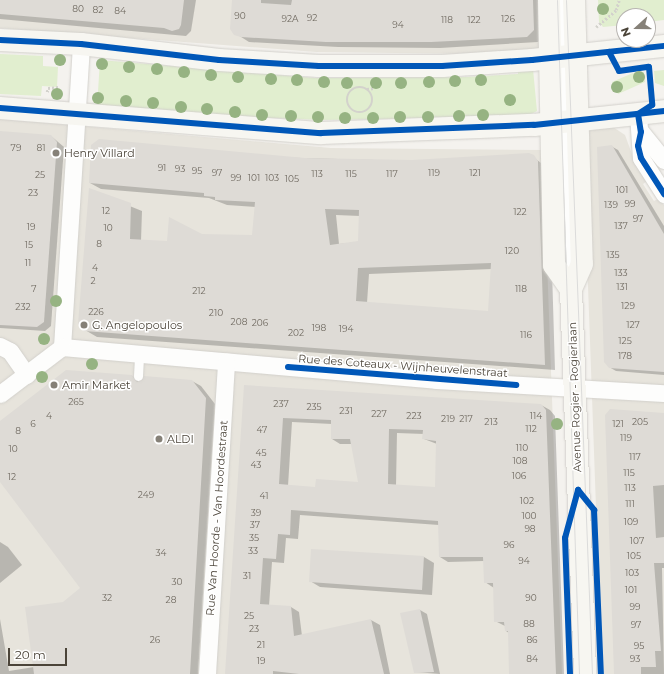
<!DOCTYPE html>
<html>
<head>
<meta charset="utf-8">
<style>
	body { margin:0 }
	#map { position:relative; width:664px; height:674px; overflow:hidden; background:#f4f2ee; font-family:Montserrat,sans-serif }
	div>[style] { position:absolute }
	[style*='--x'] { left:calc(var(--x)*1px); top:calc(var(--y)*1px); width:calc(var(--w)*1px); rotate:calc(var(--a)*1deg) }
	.residential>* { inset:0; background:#e7e4dc }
	.green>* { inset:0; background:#e1eecf }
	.shadow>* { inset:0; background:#0003 }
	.building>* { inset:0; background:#dedbd6 }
	.path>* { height:2.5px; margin-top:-1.25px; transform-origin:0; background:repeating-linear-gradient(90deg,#d3d2cc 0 2px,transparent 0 4px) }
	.path>.ring { margin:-1.25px; padding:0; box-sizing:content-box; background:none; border:2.5px solid #d3d2cc; border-radius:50% }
	.roads { filter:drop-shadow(0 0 1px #d2d0cb) drop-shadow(0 0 1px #d2d0cb) }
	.lane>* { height:9px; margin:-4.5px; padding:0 4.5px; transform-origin:4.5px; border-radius:4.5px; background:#fdfdfc }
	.street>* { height:17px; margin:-8.5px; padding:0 8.5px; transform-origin:8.5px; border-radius:8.5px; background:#fdfdfc }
	.secondary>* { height:22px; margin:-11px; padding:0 11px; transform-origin:11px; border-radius:11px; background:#f7f6f1 }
	.tram>* { height:1px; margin:-0.5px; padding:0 0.5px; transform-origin:0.5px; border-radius:0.5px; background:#dbdbda }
	.cycleway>* { height:6px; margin:-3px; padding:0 3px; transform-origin:3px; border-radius:3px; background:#0057b8 }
	.trees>* { width:12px; height:12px; margin:-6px; border-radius:50%; background:#96b382 }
	.dots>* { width:11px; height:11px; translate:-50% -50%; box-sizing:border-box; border:2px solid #fff; border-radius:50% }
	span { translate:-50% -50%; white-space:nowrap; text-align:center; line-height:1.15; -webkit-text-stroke:3px #fff; paint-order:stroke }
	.number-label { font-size:9px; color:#706a61 }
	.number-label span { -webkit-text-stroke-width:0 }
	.poi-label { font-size:11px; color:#4b4439 }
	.left { translate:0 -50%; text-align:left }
	.street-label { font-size:11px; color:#4b4439 }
	.north { position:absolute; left:616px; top:8px; width:40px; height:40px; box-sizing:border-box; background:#fff; border:1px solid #b7b4b0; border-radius:50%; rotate:249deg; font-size:11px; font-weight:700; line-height:16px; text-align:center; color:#4b4439 }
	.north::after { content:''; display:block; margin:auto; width:14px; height:18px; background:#868178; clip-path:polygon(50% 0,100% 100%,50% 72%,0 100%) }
	.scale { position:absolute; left:8px; top:648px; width:59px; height:18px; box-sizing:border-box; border:2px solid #4b4439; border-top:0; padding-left:5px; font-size:12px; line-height:14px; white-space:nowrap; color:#4b4439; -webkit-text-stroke:3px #fff; paint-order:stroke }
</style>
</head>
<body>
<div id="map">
	<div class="residential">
		<div style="clip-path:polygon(0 0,539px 0,539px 48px,534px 51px,475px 54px,317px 52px,0 28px)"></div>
		<div style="clip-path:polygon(0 119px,331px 148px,543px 150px,562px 674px,0 674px)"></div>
		<div style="clip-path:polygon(613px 127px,625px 135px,636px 165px,647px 181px,643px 184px,654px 201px,658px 199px,664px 205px,664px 674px,602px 674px,583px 147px,588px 131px)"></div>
	</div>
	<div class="green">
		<div style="clip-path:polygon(598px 0,664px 0,664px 20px,648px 22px,648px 16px,624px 16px,624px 25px,603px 27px,599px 22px)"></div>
		<div style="clip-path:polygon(0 54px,43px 56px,43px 66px,58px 67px,57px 87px,42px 86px,41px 96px,0 94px)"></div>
		<div style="clip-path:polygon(100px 60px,315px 78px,465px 77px,518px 74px,518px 69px,533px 69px,537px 111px,531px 114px,500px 117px,322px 120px,195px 115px,97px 107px)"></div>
		<div style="clip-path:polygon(664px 70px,664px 86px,655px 83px,654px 71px)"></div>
		<div style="clip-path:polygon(644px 72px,645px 82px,618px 94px,612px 82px,633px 73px)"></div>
	</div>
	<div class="shadow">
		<div style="clip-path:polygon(0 0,196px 0,191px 31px,186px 36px,0 19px)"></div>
		<div style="clip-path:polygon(234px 0,543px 0,545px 36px,538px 42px,440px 48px,338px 47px,249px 42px,238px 35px)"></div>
		<div style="clip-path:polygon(0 133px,51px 136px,64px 147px,51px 326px,45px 331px,0 328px)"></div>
		<div style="clip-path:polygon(611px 146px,618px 150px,664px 226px,664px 375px,616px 371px,609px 367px)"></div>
		<div style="clip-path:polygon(evenodd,529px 154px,549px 169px,555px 370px,97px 337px,85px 330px,90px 190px,142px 211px,141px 241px,168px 243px,253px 236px,256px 207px,227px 205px,209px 198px,101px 189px,90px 183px,265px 157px,412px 161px,529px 154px,336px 215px,360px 216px,359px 242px,339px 244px,336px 215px,529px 154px,492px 269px,489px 312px,367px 303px,369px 274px,492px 269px)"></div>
		<div style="clip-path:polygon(132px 376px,140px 381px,192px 381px,201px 386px,215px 404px,198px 674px,0 674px,0 619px,9px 671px,34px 667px,63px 603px,82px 588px,0 480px,0 422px)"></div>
		<div style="clip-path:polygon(evenodd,245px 386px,541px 405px,550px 410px,555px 416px,564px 674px,510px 674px,509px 633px,506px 631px,505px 626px,495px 621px,494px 588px,485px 582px,484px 561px,448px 562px,440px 557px,439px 525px,300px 515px,298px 539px,286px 538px,284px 563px,272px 562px,269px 606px,291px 607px,299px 612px,302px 636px,371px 620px,380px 625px,390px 674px,226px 674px,245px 386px,292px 422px,332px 424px,332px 439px,340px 444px,352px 444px,360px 483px,316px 488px,288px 486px,292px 422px,245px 386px,397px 433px,424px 434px,424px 439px,437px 444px,436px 488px,396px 486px,397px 433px)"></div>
		<div style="clip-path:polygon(664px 414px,664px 568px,662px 568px,664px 674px,615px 674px)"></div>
		<div style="clip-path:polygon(0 542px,8px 547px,22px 565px,0 583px)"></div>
		<div style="clip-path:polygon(312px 550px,424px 557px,434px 563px,432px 595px,320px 587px,310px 581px)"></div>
		<div style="clip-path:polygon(420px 610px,427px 614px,440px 674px,415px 672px)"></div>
	</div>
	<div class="building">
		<div style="clip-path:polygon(0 0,184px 0,181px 25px,179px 29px,172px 31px,164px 28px,0 14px)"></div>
		<div style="clip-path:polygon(232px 0,261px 0,261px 3px,291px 5px,292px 0,533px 0,534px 30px,527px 37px,431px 42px,326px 42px,241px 37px,234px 35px,230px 29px)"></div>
		<div style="clip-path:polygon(0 131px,51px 135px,57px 142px,44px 322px,37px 327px,0 325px)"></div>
		<div style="clip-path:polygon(evenodd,99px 139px,305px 158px,412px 160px,529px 153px,534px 155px,538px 161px,545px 365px,84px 331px,78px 324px,89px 188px,131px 203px,130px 239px,167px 241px,169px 217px,202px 234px,252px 235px,255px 202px,215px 200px,215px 197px,204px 196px,204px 193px,89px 183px,91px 145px,99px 139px,325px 209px,359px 210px,358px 241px,330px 245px,325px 209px,99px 139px,491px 263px,488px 311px,356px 301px,358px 268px,491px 263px)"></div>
		<div style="clip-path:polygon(612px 145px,664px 234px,664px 372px,609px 368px,604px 362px,597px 147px)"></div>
		<div style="clip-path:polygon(66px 370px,132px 375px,137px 382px,144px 376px,192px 380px,206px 398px,190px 674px,34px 674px,25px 607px,63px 602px,80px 588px,0 482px,0 421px)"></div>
		<div style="clip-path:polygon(evenodd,244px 385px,541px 404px,546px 410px,556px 674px,509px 674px,508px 631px,505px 631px,504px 622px,494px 622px,493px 583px,484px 583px,483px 557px,439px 557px,438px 521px,291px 510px,290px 535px,278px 534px,276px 559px,263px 558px,260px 604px,291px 606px,294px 636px,371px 619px,384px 674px,299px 674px,273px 671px,273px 674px,225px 674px,244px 385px,283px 418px,331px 420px,331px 439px,350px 439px,358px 482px,316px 479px,315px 487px,279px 484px,283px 418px,244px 385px,389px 429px,423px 430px,422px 439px,436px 441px,435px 487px,388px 484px,389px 429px)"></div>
		<div style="clip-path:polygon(610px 409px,664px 413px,664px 485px,653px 486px,656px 538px,664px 537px,664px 563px,654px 563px,661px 651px,655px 651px,656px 667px,641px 667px,641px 674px,614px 674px,605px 415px)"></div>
		<div style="clip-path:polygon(311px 549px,424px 556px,422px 590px,309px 582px)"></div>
		<div style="clip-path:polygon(420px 609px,434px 672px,414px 673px,400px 613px)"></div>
	</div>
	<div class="path">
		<div style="--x:596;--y:27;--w:26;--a:-40"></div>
		<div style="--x:616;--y:10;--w:10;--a:-73"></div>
		<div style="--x:649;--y:68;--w:23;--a:85"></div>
		<div class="ring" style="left:347px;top:87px;width:23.5px;height:23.5px"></div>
		<div style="--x:367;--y:89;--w:7;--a:-8"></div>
		<div style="--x:47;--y:92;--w:4;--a:-76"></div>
		<div style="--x:48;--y:88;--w:11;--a:-5"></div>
	</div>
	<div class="roads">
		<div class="lane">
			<div style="--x:561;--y:0;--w:274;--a:87.9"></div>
			<div style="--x:138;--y:376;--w:22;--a:-87"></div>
		</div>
		<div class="street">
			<div style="--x:638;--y:114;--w:44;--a:86.1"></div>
			<div style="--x:641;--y:158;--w:43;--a:57.4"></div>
			<div style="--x:641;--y:132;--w:36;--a:51"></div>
			<div style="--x:0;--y:346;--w:11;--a:27"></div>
			<div style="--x:10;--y:351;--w:29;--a:55"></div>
			<div style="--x:62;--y:347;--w:375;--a:5"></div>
			<div style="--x:436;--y:380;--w:228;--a:3.3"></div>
			<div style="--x:62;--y:347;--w:304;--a:-86.4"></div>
			<div style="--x:0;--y:394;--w:78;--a:-37.2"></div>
			<div style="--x:207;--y:674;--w:313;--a:-86.5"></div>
		</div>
		<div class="secondary">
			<div style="--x:549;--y:0;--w:265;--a:88.9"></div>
			<div style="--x:554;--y:265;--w:29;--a:55"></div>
			<div style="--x:574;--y:0;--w:264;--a:88.3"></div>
			<div style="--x:582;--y:264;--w:27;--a:114"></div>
			<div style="--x:571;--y:289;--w:385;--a:87.9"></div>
			<div style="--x:0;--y:40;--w:81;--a:2.8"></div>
			<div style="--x:81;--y:44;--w:139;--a:6.6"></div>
			<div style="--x:219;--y:60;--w:100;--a:3.4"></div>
			<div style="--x:319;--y:66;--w:123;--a:0"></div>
			<div style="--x:442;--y:66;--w:90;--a:-3.8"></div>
			<div style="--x:532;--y:60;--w:133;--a:-6.1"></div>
			<div style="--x:0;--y:108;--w:322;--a:4.5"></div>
			<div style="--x:321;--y:133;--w:213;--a:-2.2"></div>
			<div style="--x:534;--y:125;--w:131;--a:-6.1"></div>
		</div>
	</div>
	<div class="tram">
		<div style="--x:557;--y:0;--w:674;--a:88.13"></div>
		<div style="--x:566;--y:0;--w:675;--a:87.79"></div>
	</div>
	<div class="cycleway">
		<div style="--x:0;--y:40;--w:81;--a:2.8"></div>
		<div style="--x:81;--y:44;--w:139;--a:6.6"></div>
		<div style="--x:219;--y:60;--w:100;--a:3.4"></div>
		<div style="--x:319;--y:66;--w:123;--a:0"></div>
		<div style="--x:442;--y:66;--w:90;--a:-3.8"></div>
		<div style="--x:532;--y:60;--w:133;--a:-6.1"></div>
		<div style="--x:609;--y:52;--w:21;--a:62"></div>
		<div style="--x:619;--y:71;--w:30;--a:-8"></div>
		<div style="--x:649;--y:67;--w:38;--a:85"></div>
		<div style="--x:652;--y:105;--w:17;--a:147"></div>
		<div style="--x:638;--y:114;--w:18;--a:81"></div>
		<div style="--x:641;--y:132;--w:14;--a:102"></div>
		<div style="--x:638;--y:146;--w:12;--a:76"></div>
		<div style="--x:641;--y:158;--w:43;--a:57.4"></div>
		<div style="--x:0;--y:108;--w:322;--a:4.5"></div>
		<div style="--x:321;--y:133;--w:213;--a:-2.2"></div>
		<div style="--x:534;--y:125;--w:131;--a:-6.1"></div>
		<div style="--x:288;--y:367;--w:229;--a:4.5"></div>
		<div style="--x:578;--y:490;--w:26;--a:51"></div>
		<div style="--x:594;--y:510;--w:164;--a:87.6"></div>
		<div style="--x:570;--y:674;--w:136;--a:-92.1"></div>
		<div style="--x:565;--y:538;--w:50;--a:-74.8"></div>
	</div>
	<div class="trees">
		<div style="left:603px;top:9px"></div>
		<div style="left:60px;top:60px"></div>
		<div style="left:102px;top:64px"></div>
		<div style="left:129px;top:67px"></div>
		<div style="left:157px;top:69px"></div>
		<div style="left:184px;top:72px"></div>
		<div style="left:211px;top:75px"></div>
		<div style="left:238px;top:77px"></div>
		<div style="left:639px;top:77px"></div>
		<div style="left:271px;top:79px"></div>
		<div style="left:297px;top:80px"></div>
		<div style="left:481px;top:80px"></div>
		<div style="left:455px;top:81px"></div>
		<div style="left:324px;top:82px"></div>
		<div style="left:429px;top:82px"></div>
		<div style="left:347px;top:83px"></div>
		<div style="left:376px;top:83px"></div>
		<div style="left:401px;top:83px"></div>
		<div style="left:617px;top:87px"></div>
		<div style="left:57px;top:94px"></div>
		<div style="left:98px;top:98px"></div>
		<div style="left:510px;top:100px"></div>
		<div style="left:126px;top:101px"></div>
		<div style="left:153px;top:103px"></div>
		<div style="left:181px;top:107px"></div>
		<div style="left:207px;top:109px"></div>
		<div style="left:235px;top:112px"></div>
		<div style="left:262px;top:115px"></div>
		<div style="left:483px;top:115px"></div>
		<div style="left:291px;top:116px"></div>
		<div style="left:459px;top:116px"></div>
		<div style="left:318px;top:117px"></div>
		<div style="left:400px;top:117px"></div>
		<div style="left:428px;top:117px"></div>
		<div style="left:345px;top:118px"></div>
		<div style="left:373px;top:118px"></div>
		<div style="left:56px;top:301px"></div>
		<div style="left:44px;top:339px"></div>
		<div style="left:92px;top:364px"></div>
		<div style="left:42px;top:377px"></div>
		<div style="left:557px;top:424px"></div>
	</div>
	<div class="dots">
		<div style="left:56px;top:153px;background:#868178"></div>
		<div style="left:84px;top:325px;background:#868178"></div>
		<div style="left:54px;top:385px;background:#868178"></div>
		<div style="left:159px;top:439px;background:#868178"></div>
	</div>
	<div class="number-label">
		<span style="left:78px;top:9px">80</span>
		<span style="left:98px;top:10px">82</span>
		<span style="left:120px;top:11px">84</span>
		<span style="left:240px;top:16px">90</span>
		<span style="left:312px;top:18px">92</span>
		<span style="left:290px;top:19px">92A</span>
		<span style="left:508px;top:19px">126</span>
		<span style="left:447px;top:20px">118</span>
		<span style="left:474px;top:20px">122</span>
		<span style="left:398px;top:25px">94</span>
		<span style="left:16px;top:148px">79</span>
		<span style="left:41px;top:148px">81</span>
		<span style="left:162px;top:168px">91</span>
		<span style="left:180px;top:169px">93</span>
		<span style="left:197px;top:171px">95</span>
		<span style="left:217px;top:173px">97</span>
		<span style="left:434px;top:173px">119</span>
		<span style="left:475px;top:173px">121</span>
		<span style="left:317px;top:174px">113</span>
		<span style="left:351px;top:174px">115</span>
		<span style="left:392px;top:174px">117</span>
		<span style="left:40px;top:175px">25</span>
		<span style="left:236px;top:178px">99</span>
		<span style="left:254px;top:178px">101</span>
		<span style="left:272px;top:178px">103</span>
		<span style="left:292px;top:179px">105</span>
		<span style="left:622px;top:190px">101</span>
		<span style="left:33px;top:193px">23</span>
		<span style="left:630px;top:204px">99</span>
		<span style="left:611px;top:205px">139</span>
		<span style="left:106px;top:211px">12</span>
		<span style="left:520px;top:212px">122</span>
		<span style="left:638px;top:219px">97</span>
		<span style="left:621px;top:226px">137</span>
		<span style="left:31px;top:227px">19</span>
		<span style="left:108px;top:228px">10</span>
		<span style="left:99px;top:244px">8</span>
		<span style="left:29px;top:245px">15</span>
		<span style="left:512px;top:251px">120</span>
		<span style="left:613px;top:255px">135</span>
		<span style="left:28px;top:263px">11</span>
		<span style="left:95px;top:268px">4</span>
		<span style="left:621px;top:273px">133</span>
		<span style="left:93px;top:281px">2</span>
		<span style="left:622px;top:287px">131</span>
		<span style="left:34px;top:289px">7</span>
		<span style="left:521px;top:289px">118</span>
		<span style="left:199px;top:291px">212</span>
		<span style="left:628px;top:306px">129</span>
		<span style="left:23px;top:307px">232</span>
		<span style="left:96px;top:312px">226</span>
		<span style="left:216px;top:313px">210</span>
		<span style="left:239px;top:322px">208</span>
		<span style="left:260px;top:323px">206</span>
		<span style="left:633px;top:325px">127</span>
		<span style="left:319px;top:328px">198</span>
		<span style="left:346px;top:329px">194</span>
		<span style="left:296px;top:333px">202</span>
		<span style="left:526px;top:335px">116</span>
		<span style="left:625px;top:341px">125</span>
		<span style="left:625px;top:356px">178</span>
		<span style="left:76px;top:402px">265</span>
		<span style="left:281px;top:404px">237</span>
		<span style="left:314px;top:407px">235</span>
		<span style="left:346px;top:411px">231</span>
		<span style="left:379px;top:414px">227</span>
		<span style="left:49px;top:416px">4</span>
		<span style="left:414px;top:416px">223</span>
		<span style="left:536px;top:416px">114</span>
		<span style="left:448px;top:419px">219</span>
		<span style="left:466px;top:419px">217</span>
		<span style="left:491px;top:422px">213</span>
		<span style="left:640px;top:422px">205</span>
		<span style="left:33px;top:424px">6</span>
		<span style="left:618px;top:424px">121</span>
		<span style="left:531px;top:429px">112</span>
		<span style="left:262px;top:430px">47</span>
		<span style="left:18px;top:431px">8</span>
		<span style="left:626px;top:438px">119</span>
		<span style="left:522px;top:448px">110</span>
		<span style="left:13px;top:449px">10</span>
		<span style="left:261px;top:453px">45</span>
		<span style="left:635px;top:457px">117</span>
		<span style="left:520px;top:461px">108</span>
		<span style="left:256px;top:465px">43</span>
		<span style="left:629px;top:473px">115</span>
		<span style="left:519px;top:476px">106</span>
		<span style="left:12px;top:477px">12</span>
		<span style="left:630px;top:488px">113</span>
		<span style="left:146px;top:495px">249</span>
		<span style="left:264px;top:496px">41</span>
		<span style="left:527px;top:501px">102</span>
		<span style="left:630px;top:504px">111</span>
		<span style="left:256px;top:513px">39</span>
		<span style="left:529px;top:516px">100</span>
		<span style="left:631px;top:522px">109</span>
		<span style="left:255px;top:525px">37</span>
		<span style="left:530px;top:529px">98</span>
		<span style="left:254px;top:538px">35</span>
		<span style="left:637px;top:541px">107</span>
		<span style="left:509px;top:545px">96</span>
		<span style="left:253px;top:551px">33</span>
		<span style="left:161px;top:553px">34</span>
		<span style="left:634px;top:556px">105</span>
		<span style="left:524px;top:561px">94</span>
		<span style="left:632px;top:573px">103</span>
		<span style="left:247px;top:576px">31</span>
		<span style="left:177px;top:582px">30</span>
		<span style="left:631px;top:590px">101</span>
		<span style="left:107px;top:598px">32</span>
		<span style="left:531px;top:598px">90</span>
		<span style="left:171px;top:600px">28</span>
		<span style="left:635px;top:607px">99</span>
		<span style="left:249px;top:616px">25</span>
		<span style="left:529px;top:624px">88</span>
		<span style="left:636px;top:625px">97</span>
		<span style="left:254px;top:629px">23</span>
		<span style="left:155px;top:640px">26</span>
		<span style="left:532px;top:640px">86</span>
		<span style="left:261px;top:645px">21</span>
		<span style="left:639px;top:646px">95</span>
		<span style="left:532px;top:659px">84</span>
		<span style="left:635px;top:659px">93</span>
		<span style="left:261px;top:661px">19</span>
	</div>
	<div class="poi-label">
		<span class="left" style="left:64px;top:153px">Henry Villard</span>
		<span class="left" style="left:92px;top:325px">G. Angelopoulos</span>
		<span class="left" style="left:62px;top:385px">Amir Market</span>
		<span class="left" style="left:167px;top:439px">ALDI</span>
	</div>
	<div class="street-label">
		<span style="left:403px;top:366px;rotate:4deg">Rue des Coteaux - Wijnheuvelenstraat</span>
		<span style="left:575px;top:397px;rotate:-92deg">Avenue Rogier - Rogierlaan</span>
		<span style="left:217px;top:518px;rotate:-86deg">Rue Van Hoorde - Van Hoordestraat</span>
	</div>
	<div class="north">N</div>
	<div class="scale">20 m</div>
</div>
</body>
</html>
